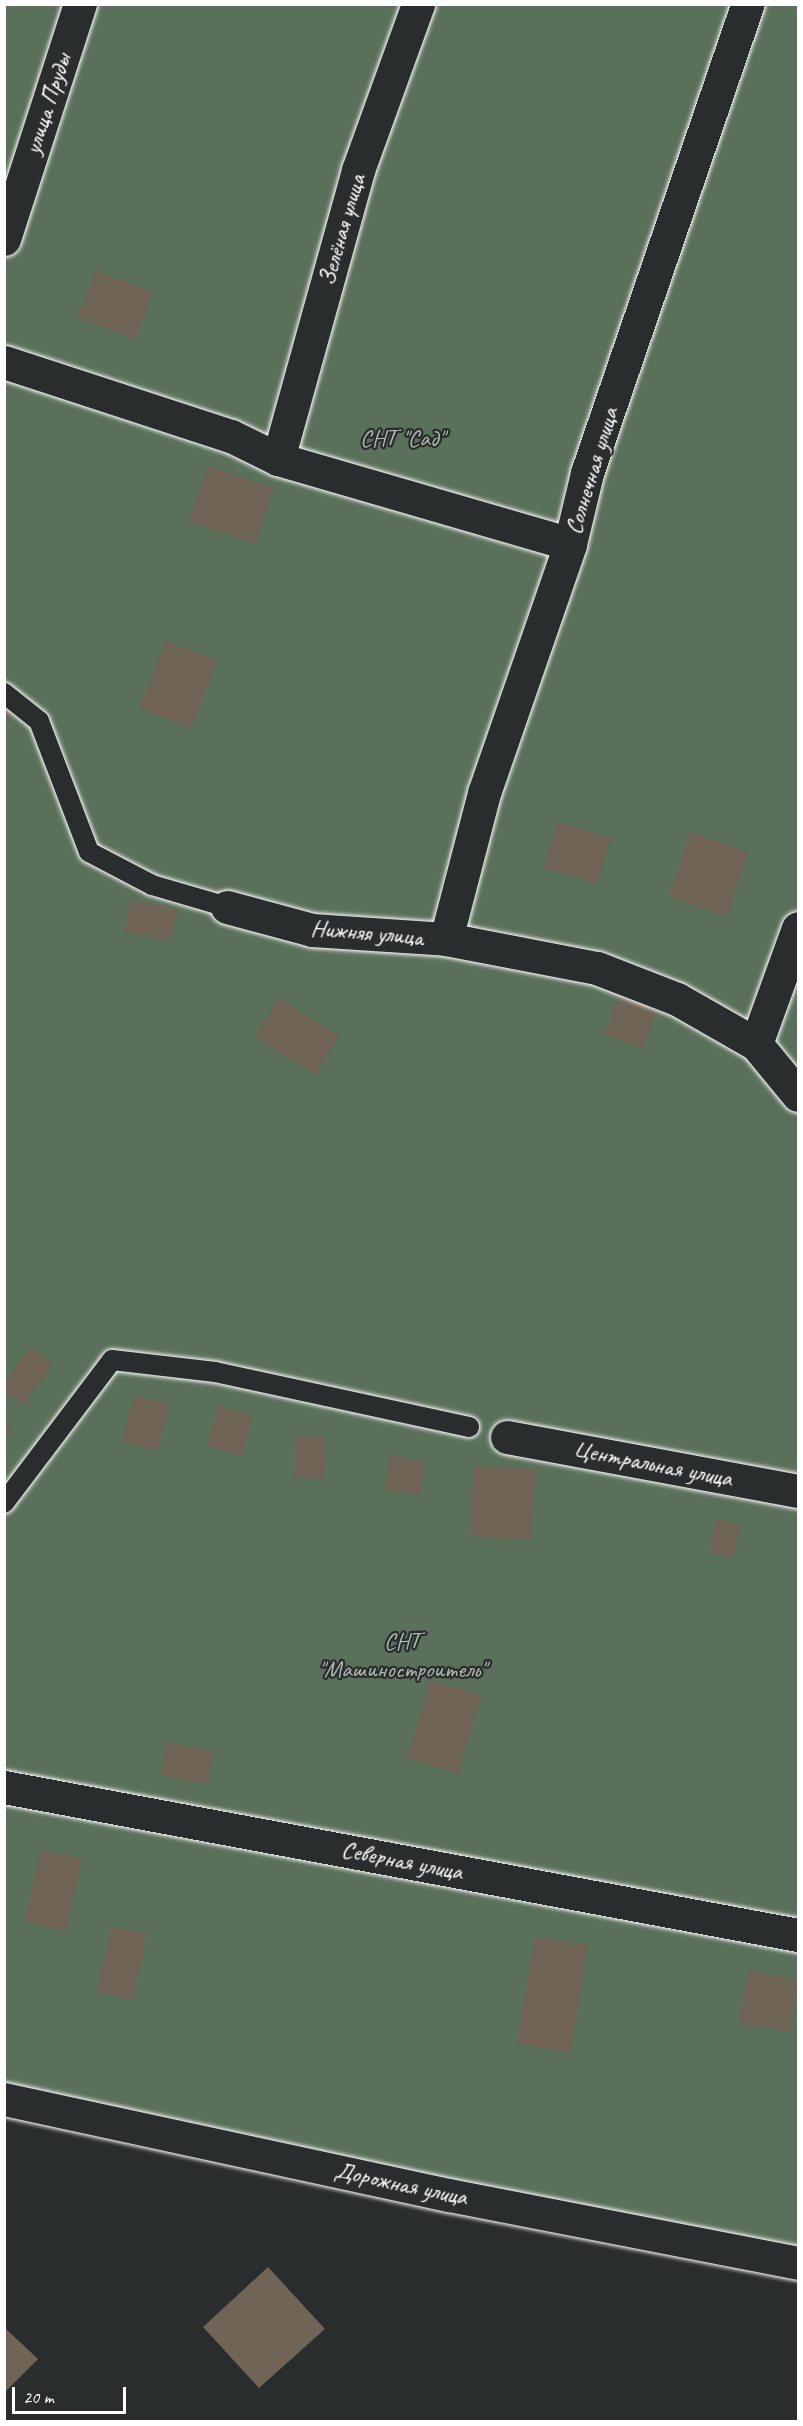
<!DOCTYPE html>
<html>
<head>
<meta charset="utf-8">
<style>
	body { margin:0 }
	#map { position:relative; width:803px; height:2426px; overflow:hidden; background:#2a2d2e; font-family:Caveat,sans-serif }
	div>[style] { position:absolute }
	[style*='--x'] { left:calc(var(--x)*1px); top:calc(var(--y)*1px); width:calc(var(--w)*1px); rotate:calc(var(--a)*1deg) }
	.green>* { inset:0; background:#5b705a }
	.building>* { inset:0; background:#706456 }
	.roads { filter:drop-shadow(0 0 2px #fff) drop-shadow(0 0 2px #fff) }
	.lane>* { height:20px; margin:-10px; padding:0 10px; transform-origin:10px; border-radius:10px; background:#2a2d2e }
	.street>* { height:33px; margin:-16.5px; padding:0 16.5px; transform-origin:16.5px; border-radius:16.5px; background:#2a2d2e }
	.secondary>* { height:33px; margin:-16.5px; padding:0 16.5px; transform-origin:16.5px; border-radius:16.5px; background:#2a2d2e }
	span { translate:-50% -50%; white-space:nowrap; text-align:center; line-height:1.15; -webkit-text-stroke:4.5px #2a2d2e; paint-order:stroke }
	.street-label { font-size:24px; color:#fff }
	.park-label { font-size:24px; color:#adb8ac }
	.frame { position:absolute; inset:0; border:6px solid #fff; pointer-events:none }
	.scale { position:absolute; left:12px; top:2387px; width:114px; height:27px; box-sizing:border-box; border:3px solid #fff; border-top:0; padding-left:8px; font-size:18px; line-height:21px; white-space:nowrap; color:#fff; -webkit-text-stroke:4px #2a2d2e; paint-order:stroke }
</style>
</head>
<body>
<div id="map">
	<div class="green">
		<div style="clip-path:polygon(5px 5px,798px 5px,798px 2263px,5px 2099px)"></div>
	</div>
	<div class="building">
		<div style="clip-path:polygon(96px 270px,153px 292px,135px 339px,78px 317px)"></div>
		<div style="clip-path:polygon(208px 466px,274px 488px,255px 544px,190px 521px)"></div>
		<div style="clip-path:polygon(166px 641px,217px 660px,191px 728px,140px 708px)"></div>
		<div style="clip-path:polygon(4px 704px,14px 710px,4px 727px)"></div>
		<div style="clip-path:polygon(558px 822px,611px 838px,596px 884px,544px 868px)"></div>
		<div style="clip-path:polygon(691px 832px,749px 852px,727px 917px,669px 896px)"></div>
		<div style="clip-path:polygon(130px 900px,178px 909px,172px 940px,125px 932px)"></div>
		<div style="clip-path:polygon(624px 985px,662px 999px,643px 1049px,605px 1034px)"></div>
		<div style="clip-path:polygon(278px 998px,339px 1036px,316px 1075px,255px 1037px)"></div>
		<div style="clip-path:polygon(30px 1347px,53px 1363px,24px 1405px,4px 1392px,4px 1384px)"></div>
		<div style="clip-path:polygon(135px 1395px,170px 1404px,158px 1451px,122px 1441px)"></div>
		<div style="clip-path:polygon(219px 1406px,253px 1416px,241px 1456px,207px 1445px)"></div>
		<div style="clip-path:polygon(4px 1422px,12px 1428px,4px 1439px)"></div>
		<div style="clip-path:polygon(296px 1436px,326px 1437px,324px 1479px,294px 1477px)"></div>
		<div style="clip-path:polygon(390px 1455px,425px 1462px,420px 1495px,384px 1490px)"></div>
		<div style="clip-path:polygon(474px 1466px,535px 1469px,531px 1540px,471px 1536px)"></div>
		<div style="clip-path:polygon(717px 1519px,742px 1525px,733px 1558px,709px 1552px)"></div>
		<div style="clip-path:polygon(431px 1680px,482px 1695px,458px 1774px,407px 1758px)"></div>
		<div style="clip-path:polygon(167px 1742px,214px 1752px,208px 1784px,161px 1775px)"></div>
		<div style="clip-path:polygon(41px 1850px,82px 1858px,66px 1931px,25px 1922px)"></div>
		<div style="clip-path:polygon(112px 1927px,147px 1934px,133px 2000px,97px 1992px)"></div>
		<div style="clip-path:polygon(535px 1937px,588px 1945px,571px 2052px,517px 2044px)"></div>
		<div style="clip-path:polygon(749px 1970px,798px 1980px,790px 2032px,739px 2023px)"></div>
		<div style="clip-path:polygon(268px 2267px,325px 2329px,259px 2388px,203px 2327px)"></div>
		<div style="clip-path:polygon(4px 2327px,38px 2359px,4px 2393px)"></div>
	</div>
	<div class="roads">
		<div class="lane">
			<div style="--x:4;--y:693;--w:45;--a:38.7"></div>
			<div style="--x:39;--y:721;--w:140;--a:69.1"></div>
			<div style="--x:89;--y:852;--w:71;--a:27.6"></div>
			<div style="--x:152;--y:885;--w:78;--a:16.3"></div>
			<div style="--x:4;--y:1503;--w:179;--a:-52.9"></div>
			<div style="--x:112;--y:1360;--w:104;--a:6.6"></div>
			<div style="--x:215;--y:1372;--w:260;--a:12.2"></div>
		</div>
		<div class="street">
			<div style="--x:4;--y:239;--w:247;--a:-72.1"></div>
			<div style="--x:4;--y:362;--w:239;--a:18.1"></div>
			<div style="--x:231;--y:436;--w:52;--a:26.1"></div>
			<div style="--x:278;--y:459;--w:304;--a:16.2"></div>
			<div style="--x:278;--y:459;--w:300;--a:-74.5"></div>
			<div style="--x:358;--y:170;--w:177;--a:-70.1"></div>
			<div style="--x:227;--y:907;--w:88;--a:15.1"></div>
			<div style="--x:312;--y:930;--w:134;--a:3.8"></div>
			<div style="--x:446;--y:939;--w:154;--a:10.9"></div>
			<div style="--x:597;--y:968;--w:86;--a:21.2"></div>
			<div style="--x:677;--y:999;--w:91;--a:29.7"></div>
			<div style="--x:756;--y:1044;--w:66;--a:50.5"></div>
			<div style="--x:446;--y:939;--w:151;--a:-75.4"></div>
			<div style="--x:484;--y:793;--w:263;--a:-70.9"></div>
			<div style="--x:570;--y:544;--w:73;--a:-76.5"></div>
			<div style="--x:587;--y:473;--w:496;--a:-71.1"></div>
			<div style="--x:756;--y:1044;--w:123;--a:-70.1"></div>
			<div style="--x:507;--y:1437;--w:296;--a:10.5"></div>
			<div style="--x:4;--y:1787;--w:808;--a:10.56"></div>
		</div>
		<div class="secondary">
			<div style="--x:4;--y:2099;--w:455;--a:12.2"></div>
			<div style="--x:449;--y:2195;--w:356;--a:11"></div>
		</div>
	</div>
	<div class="street-label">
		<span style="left:48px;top:104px;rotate:-72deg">улица Пруды</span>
		<span style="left:342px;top:230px;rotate:-74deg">Зелёная улица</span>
		<span style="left:592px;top:471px;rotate:-73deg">Солнечная улица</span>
		<span style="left:367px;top:933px;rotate:5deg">Нижняя улица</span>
		<span style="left:653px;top:1464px;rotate:11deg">Центральная улица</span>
		<span style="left:402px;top:1861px;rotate:11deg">Северная улица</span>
		<span style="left:401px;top:2184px;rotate:12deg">Дорожная улица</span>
	</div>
	<div class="park-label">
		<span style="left:402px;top:439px">СНТ "Сад"</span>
		<span style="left:402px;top:1656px">СНТ<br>"Машиностроитель"</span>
	</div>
	<div class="frame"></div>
	<div class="scale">20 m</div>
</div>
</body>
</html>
